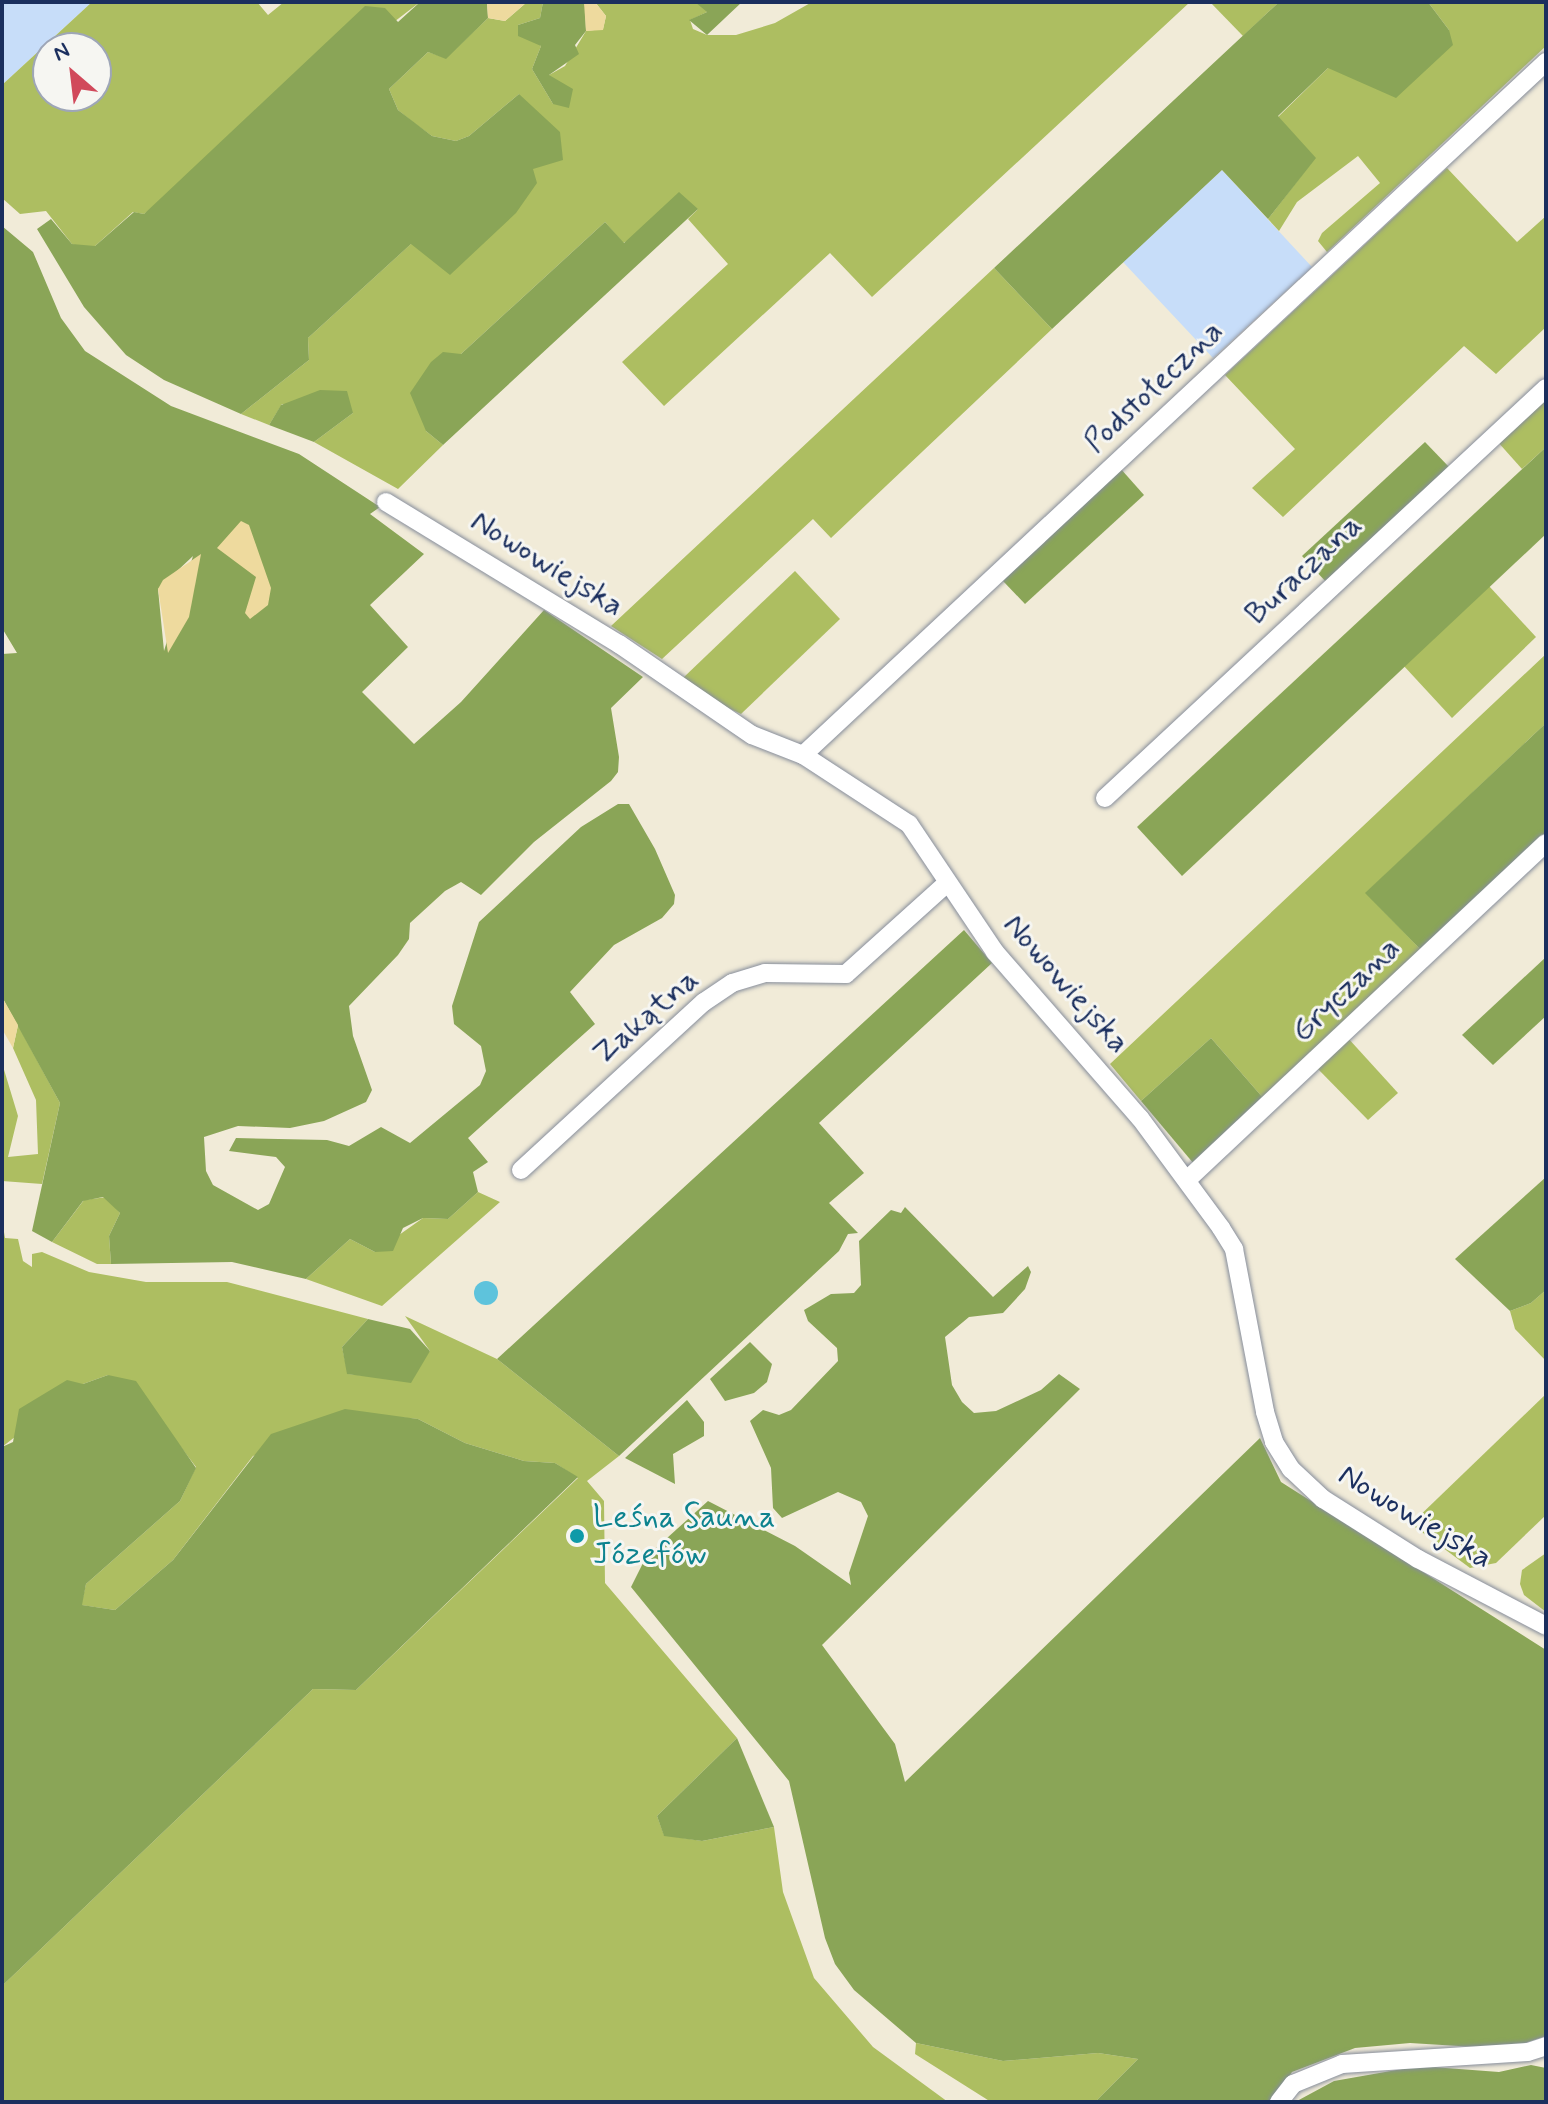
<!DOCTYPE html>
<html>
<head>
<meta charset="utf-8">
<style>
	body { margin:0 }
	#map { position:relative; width:1548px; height:2104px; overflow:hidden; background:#f1ebd8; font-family:Mynerve,sans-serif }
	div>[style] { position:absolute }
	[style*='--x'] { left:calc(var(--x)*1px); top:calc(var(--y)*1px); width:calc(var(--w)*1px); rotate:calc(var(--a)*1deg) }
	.built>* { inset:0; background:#c7ddf9 }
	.green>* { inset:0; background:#adbe61 }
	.forest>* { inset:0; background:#8aa557 }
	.sand>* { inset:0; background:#eeda9e }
	.water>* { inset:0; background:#5ec3dc }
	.round { border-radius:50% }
	.roads { filter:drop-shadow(0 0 2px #868d9b) drop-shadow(0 0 2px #868d9b) }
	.street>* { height:18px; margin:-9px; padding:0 9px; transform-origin:9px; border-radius:9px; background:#fff }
	.dots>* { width:22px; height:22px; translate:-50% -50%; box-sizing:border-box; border:4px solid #f6f6f2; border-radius:50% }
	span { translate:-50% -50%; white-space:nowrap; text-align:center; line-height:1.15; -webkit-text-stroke:6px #f6f6f2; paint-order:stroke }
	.street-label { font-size:32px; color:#1b2f5e }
	.culture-label { font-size:32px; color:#0d838f }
	.left { translate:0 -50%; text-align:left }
	.frame { position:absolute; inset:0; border:4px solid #1b2f5e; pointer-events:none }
	.north { position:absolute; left:32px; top:32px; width:80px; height:80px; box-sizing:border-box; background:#f6f6f2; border:2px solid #9ea6b7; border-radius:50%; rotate:332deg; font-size:22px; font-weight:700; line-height:32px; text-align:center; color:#1b2f5e }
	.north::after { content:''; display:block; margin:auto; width:28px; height:36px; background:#d1495b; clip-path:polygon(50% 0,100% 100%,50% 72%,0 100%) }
</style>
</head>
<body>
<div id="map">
	<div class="built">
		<div style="clip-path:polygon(2px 2px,92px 2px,2px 85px)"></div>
		<div style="clip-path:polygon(1222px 170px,1312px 267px,1213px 358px,1123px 262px)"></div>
	</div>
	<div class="green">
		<div style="clip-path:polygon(evenodd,92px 2px,257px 2px,268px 15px,284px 2px,420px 2px,144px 214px,133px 212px,95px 246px,83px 248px,72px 244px,46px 211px,20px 214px,2px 198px,2px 85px,92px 2px,48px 48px,96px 48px,96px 96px,48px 96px,48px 48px)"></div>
		<div style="clip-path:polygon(527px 2px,543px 2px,540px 18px,518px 25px,541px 46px,532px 69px,553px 104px,549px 75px,565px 66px,586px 31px,603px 29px,606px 16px,595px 2px,703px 3px,707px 12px,690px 20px,693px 29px,707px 35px,736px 35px,775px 23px,812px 2px,1190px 2px,872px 297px,830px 253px,664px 406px,622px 362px,728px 264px,688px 219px,698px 209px,623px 243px,605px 222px,461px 354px,426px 431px,443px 445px,398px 489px,314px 442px,353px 413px,282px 404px,269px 425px,241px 414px,309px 360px,308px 338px,412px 243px,533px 169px,519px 94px,469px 136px,456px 141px,432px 136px,414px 123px,398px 110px,389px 89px,428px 52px,446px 58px,488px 18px,505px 21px)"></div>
		<div style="clip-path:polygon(1210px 2px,1279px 2px,1243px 36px)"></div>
		<div style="clip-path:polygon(1428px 2px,1546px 2px,1546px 46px,1327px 252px,1318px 241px,1322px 233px,1380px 183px,1358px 156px,1297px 202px,1279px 231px,1268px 219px,1315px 158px,1278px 117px,1328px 68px,1449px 30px)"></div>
		<div style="clip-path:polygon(1447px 168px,1517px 242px,1546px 216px,1546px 327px,1496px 374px,1464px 346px,1283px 517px,1252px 488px,1295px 449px,1225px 375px)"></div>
		<div style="clip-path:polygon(994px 268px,1052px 329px,831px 538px,813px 519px,662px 659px,611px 626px)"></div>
		<div style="clip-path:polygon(1546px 395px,1546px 447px,1522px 469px,1497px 441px)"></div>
		<div style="clip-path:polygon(795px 571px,840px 619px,741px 714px,703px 696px,683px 678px)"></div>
		<div style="clip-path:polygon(1489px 586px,1536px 637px,1452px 718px,1403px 665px)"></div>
		<div style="clip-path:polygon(1546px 654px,1546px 723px,1366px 893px,1422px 951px,1264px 1099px,1211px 1038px,1141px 1101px,1110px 1064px)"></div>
		<div style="clip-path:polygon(18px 1025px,60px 1103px,42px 1184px,2px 1181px,2px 1063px,18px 1116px,8px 1157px,38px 1154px,36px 1100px,13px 1048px)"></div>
		<div style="clip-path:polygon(1347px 1037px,1398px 1093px,1368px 1120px,1316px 1067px)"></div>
		<div style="clip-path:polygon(478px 1192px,500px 1202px,382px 1306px,306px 1279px,350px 1239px,375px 1252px,423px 1218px,448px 1219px)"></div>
		<div style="clip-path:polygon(107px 1197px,120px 1213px,109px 1236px,111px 1264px,97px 1264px,52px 1242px,84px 1200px)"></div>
		<div style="clip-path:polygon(2px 1220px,5px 1238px,18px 1239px,23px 1261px,32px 1267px,32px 1254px,42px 1252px,89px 1272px,146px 1282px,227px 1282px,368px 1319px,342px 1347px,348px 1374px,399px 1379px,430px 1351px,405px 1316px,497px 1359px,619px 1456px,587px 1481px,604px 1501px,605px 1583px,737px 1738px,657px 1816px,664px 1835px,702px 1841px,774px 1827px,783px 1892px,814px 1978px,873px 2047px,948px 2102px,2px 2102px,2px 1986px,313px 1689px,356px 1690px,578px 1478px,555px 1463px,524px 1461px,465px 1443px,418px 1419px,385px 1416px,253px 1456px,173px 1560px,115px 1610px,81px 1605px,86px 1584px,180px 1501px,196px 1467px,171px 1434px,108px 1375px,83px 1384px,2px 1447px)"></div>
		<div style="clip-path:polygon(1546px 1290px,1546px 1361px,1515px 1329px,1510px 1311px,1531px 1303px)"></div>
		<div style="clip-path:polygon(1546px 1394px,1546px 1515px,1496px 1563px,1470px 1568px,1411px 1524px)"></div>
		<div style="clip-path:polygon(1546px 1553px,1546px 1612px,1524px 1595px,1520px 1584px,1522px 1570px)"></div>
		<div style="clip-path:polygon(916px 2043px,1003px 2061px,1098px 2053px,1138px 2059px,1095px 2102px,991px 2102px,915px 2054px)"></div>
	</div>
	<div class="forest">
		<div style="clip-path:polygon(420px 2px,487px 2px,488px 18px,446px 59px,428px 52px,389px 89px,398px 110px,432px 136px,456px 141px,469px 136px,519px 94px,560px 132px,563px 160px,533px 169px,537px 183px,516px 213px,450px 275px,411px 244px,308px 338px,309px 360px,241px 414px,164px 380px,126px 355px,84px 307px,37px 229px,51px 219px,72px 244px,95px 246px,134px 212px,144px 214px,365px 6px,385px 8px,398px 22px)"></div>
		<div style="clip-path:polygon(543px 2px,585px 2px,586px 31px,575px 45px,579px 54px,549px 75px,573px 89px,569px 108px,553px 104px,532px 69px,541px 46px,518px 36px,518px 25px,540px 18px)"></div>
		<div style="clip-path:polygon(695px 2px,742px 2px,707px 35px,689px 20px,707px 12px)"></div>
		<div style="clip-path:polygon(1279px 2px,1428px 2px,1449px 30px,1453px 45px,1396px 98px,1328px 68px,1278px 116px,1316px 158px,1268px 219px,1222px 170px,1052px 329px,994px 268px)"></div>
		<div style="clip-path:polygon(679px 192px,698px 209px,443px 445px,426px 431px,410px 393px,431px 362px,443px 352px,461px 354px,605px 222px,624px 243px)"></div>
		<div style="clip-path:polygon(evenodd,2px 226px,33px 252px,61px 318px,85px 351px,171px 406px,299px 454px,380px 507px,370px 514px,424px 554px,370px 605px,408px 647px,362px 692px,414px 744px,461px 702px,544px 610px,643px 677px,611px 708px,619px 757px,618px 772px,611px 781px,534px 842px,481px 895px,461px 882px,445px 891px,410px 923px,409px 939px,398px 955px,349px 1006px,353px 1036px,372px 1090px,366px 1102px,324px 1121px,290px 1128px,238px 1126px,204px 1137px,206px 1171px,213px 1185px,258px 1210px,269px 1204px,285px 1167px,276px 1157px,229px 1151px,236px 1138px,327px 1140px,349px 1146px,381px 1127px,410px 1143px,480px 1085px,486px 1071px,481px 1046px,454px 1024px,452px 1006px,479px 922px,581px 827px,618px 804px,629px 804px,655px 849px,675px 895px,674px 904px,662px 918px,614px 945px,570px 992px,595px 1024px,468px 1138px,488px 1162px,473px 1172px,478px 1192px,448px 1219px,423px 1218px,403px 1228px,393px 1251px,375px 1252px,350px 1239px,306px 1279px,232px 1262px,111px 1264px,109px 1236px,120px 1213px,103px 1197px,83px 1201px,52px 1242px,32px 1231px,60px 1103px,2px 997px,2px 654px,17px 653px,2px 628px,2px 226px,193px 556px,164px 651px,158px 589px,193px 556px)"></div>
		<div style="clip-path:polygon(320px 390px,347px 391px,353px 413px,314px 442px,269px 425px,281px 405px)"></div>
		<div style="clip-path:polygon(1425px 442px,1450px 468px,1327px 583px,1302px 556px)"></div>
		<div style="clip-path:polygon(1546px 447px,1546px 534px,1182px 876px,1137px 827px)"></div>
		<div style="clip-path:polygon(1120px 468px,1144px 495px,1025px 604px,1003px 581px)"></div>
		<div style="clip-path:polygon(1546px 723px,1546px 835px,1422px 951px,1365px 893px)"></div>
		<div style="clip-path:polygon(964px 930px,992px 963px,819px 1123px,864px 1173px,829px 1203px,858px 1233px,848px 1234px,839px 1251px,619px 1456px,497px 1359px)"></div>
		<div style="clip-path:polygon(1546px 957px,1546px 1016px,1493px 1065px,1462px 1035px)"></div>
		<div style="clip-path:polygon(1211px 1038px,1264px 1099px,1194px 1164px,1141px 1101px)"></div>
		<div style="clip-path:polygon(1546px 1177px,1546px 1290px,1531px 1303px,1510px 1311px,1455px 1259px)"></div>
		<div style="clip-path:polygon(905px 1207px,993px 1297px,1028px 1266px,1031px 1272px,1025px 1289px,1003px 1313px,969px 1317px,945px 1337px,952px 1385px,962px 1402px,974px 1413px,996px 1411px,1041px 1390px,1059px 1374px,1080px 1389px,822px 1645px,895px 1744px,905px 1782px,1260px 1438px,1281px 1482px,1546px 1650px,1546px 2036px,1507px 2049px,1410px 2043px,1355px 2048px,1292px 2072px,1272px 2102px,1095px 2102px,1138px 2059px,1098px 2053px,1003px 2061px,916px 2043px,854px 1990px,835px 1964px,825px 1938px,789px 1781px,631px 1587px,646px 1557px,708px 1501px,795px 1546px,851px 1585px,849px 1573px,868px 1516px,861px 1502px,838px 1492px,782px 1518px,773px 1508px,771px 1468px,750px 1421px,763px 1410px,779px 1415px,791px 1410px,838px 1361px,837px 1348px,808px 1321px,804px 1310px,831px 1294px,854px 1293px,861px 1285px,859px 1241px,891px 1210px,901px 1213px)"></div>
		<div style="clip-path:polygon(368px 1319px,410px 1329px,430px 1351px,411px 1383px,347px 1374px,342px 1347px)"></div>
		<div style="clip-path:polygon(750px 1342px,772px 1364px,767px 1382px,754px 1393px,725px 1401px,710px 1379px)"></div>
		<div style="clip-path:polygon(108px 1375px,136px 1381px,196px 1468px,180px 1501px,86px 1584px,82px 1605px,115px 1610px,173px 1560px,271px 1434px,345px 1409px,418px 1419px,465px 1443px,524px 1461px,555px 1463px,578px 1477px,356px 1690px,313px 1689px,2px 1986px,2px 1447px,13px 1442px,19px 1409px,67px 1380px,83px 1384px)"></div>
		<div style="clip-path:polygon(687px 1400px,704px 1422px,704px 1436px,673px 1454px,675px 1484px,625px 1458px)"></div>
		<div style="clip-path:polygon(737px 1738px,774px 1827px,702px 1841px,664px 1836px,657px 1816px)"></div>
		<div style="clip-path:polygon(1531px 2065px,1546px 2068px,1546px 2102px,1297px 2101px,1334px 2081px,1419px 2066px,1499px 2072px)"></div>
	</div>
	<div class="sand">
		<div style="clip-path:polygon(487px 2px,527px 2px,505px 21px,488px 18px)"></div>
		<div style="clip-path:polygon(595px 2px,606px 16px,603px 30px,586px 31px,584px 3px)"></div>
		<div style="clip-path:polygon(241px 521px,249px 525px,271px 588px,268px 605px,250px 619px,245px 613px,256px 577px,217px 548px)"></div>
		<div style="clip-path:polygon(201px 554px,189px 617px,168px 653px,158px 589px,163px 580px)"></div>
		<div style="clip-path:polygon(2px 997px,18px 1025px,13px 1048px,2px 1029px)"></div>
	</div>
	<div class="water">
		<div class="round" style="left:474px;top:1281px;width:24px;height:24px"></div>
	</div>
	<div class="roads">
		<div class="street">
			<div style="--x:386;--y:502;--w:273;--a:31.4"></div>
			<div style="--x:619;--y:644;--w:161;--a:34.4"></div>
			<div style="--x:752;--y:735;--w:55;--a:21.4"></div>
			<div style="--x:803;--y:755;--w:126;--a:33.1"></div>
			<div style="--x:909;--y:824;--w:154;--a:56.1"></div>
			<div style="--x:995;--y:952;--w:220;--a:48.9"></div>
			<div style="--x:1140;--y:1118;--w:137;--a:53.6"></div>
			<div style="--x:1221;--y:1228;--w:25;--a:58"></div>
			<div style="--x:1234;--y:1249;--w:166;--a:79.2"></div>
			<div style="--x:1265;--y:1412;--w:31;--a:73"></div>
			<div style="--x:1274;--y:1442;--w:32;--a:58"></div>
			<div style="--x:1291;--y:1469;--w:44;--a:43.2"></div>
			<div style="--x:1323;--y:1499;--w:112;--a:32.3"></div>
			<div style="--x:1418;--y:1559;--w:144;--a:27.6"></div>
			<div style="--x:803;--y:755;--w:1016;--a:-43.01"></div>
			<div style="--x:1105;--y:798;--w:602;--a:-42.91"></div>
			<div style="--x:521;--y:1170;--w:248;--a:-42.6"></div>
			<div style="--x:704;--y:1002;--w:34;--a:-34"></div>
			<div style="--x:732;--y:983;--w:34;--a:-17"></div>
			<div style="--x:765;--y:973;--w:81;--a:0.7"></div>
			<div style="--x:846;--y:974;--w:136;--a:-42"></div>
			<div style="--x:1187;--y:1180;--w:492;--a:-43.2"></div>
			<div style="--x:1279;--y:2102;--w:23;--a:-52"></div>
			<div style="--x:1293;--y:2084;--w:53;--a:-22.2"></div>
			<div style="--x:1342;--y:2064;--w:186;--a:-3.7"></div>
			<div style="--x:1528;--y:2052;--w:19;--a:-18"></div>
		</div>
	</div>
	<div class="dots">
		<div style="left:577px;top:1536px;background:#0f9aa8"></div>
	</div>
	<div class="street-label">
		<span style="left:1154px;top:387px;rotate:-43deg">Podstołeczna</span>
		<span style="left:547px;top:564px;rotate:32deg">Nowowiejska</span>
		<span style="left:1304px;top:570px;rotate:-43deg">Buraczana</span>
		<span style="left:1066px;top:984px;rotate:49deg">Nowowiejska</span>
		<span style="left:1346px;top:990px;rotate:-43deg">Gryczana</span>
		<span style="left:646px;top:1017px;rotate:-41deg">Zakątna</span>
		<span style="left:1415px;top:1517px;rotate:31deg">Nowowiejska</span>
	</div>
	<div class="culture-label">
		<span class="left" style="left:593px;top:1536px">Leśna Sauna<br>Józefów</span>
	</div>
	<div class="frame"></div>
	<div class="north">N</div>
</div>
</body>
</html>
